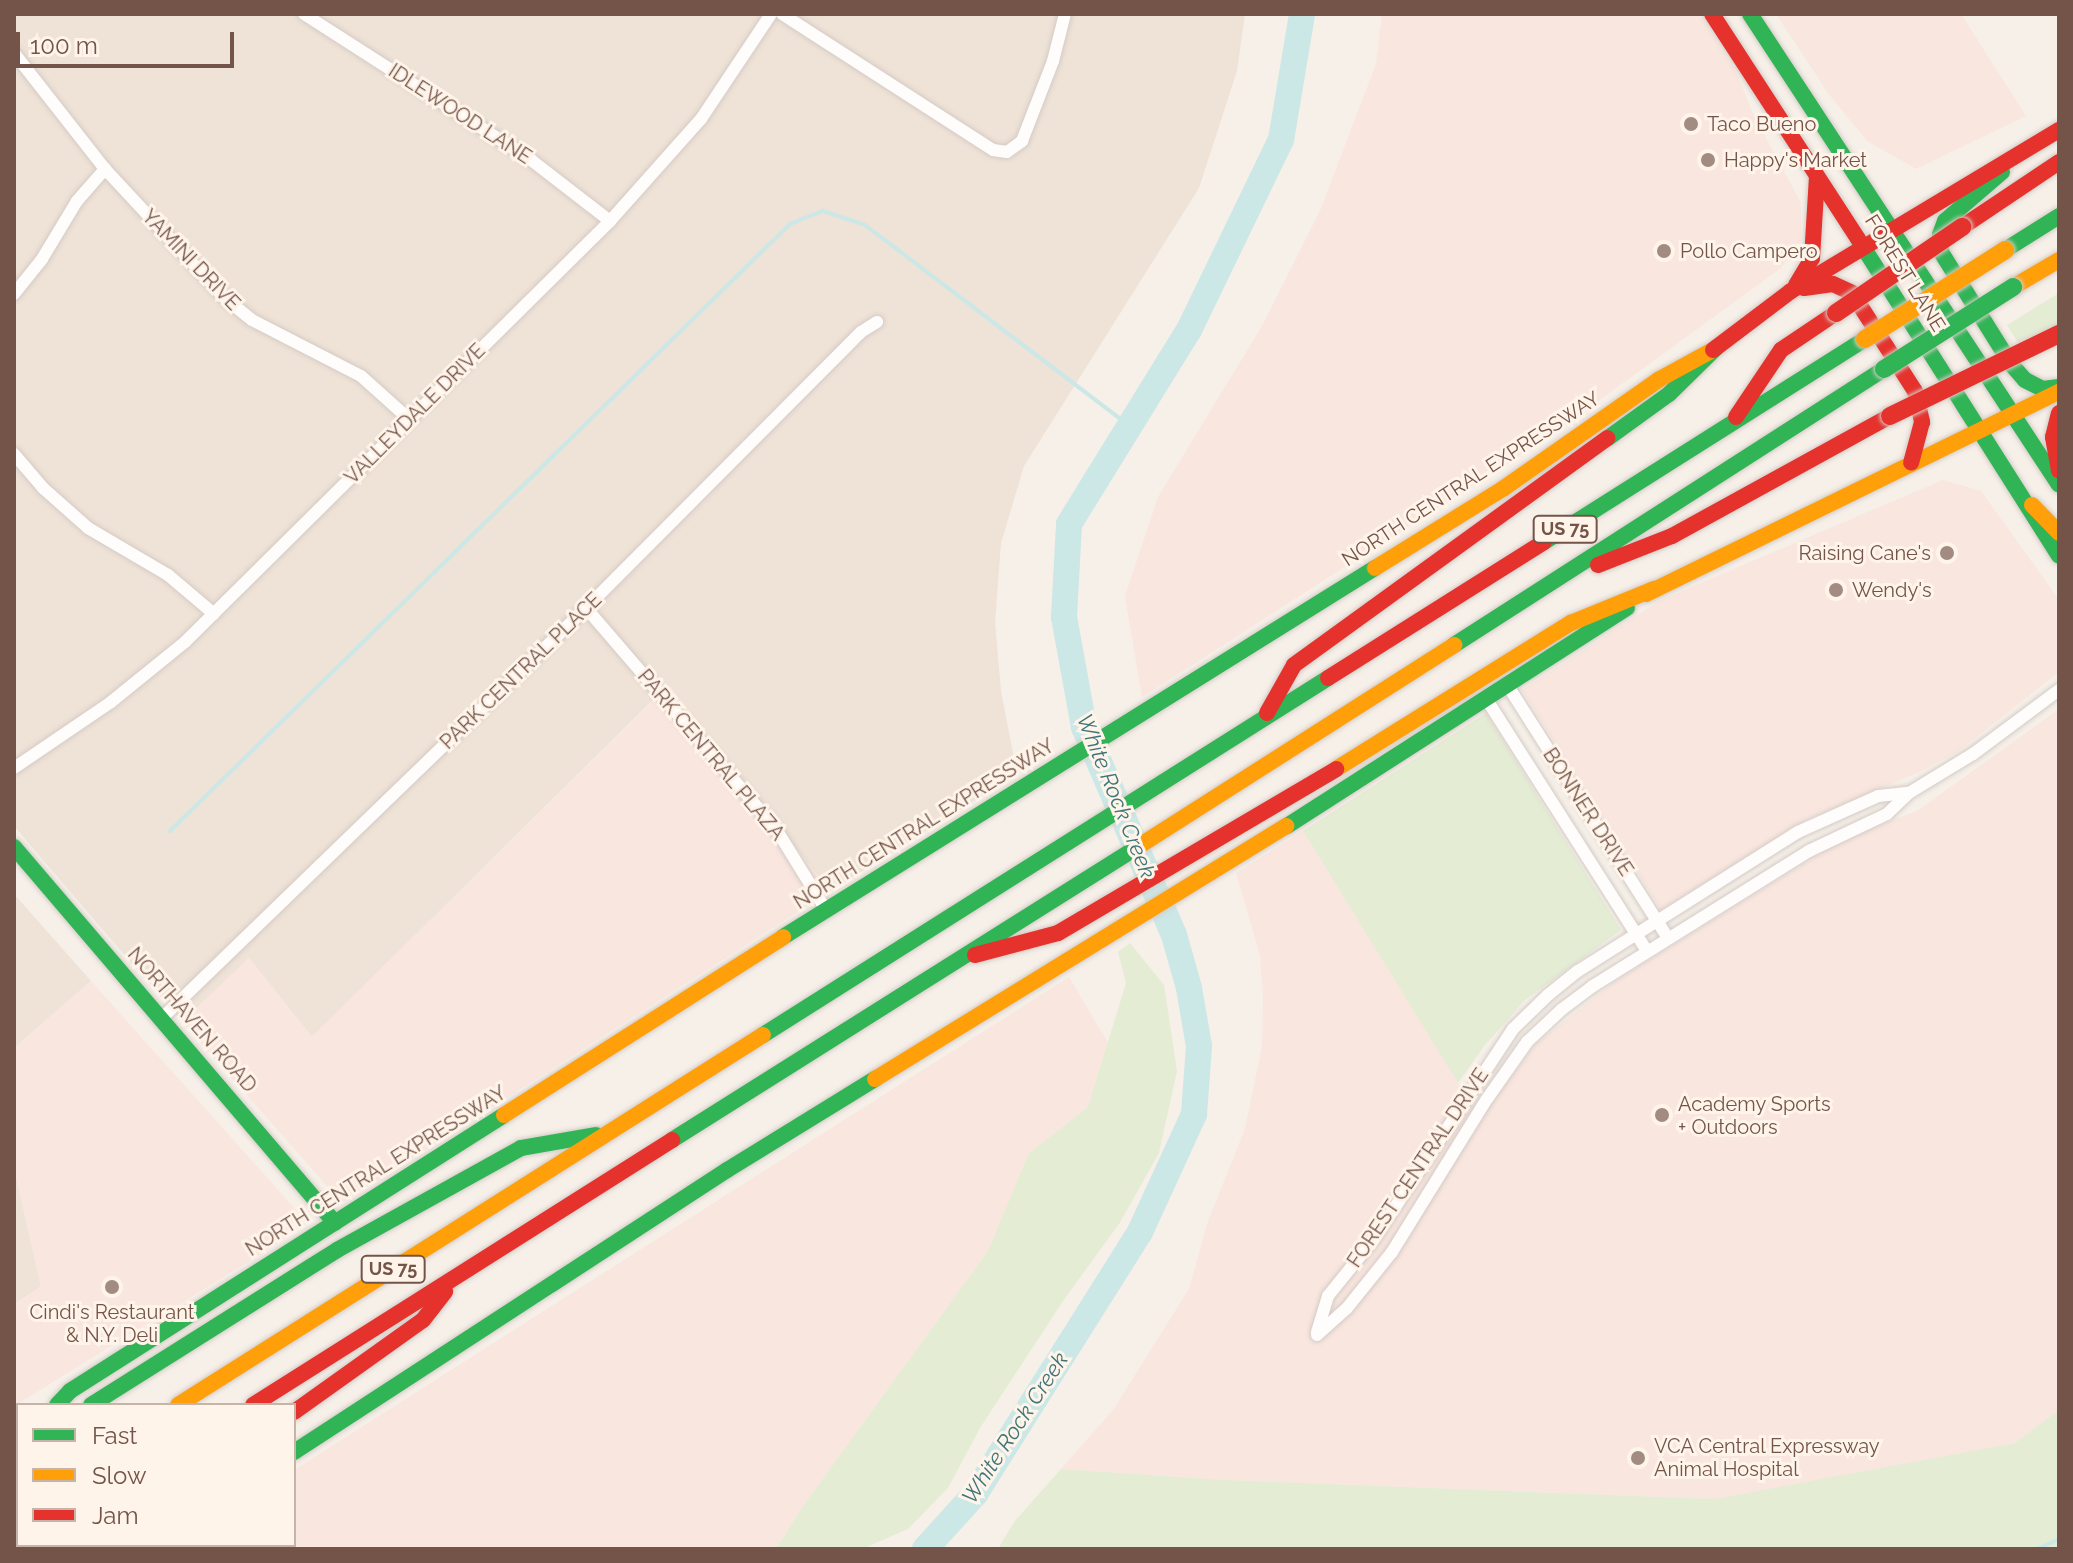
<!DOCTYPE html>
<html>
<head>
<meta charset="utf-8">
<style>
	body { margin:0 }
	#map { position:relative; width:2073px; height:1563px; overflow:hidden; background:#f6f0e9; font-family:Raleway,sans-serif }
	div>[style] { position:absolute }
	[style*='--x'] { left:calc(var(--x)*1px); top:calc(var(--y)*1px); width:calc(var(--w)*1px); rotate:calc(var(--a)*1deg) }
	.residential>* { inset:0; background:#efe2d6 }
	.commercial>* { inset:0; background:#f9e6df }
	.green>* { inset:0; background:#e4ecd4 }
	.stream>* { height:4px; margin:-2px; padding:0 2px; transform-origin:2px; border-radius:2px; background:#cbe7e6 }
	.river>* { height:26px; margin:-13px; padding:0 13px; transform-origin:13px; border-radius:13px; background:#cbe7e6 }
	.roads { filter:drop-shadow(0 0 2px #d4cbc6) drop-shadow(0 0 2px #d4cbc6) }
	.street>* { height:12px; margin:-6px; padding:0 6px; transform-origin:6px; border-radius:6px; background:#fefdfc }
	.fast>* { height:16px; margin:-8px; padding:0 8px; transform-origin:8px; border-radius:8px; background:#30b455 }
	.slow>* { height:16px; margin:-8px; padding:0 8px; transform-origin:8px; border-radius:8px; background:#ff9f0a }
	.jam>* { height:16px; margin:-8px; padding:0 8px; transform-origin:8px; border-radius:8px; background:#e5322d }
	.bridges { filter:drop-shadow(0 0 2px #d8cdc8) drop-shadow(0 0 2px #d8cdc8) }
	.fast-bridge>* { height:18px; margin:-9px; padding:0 9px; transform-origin:9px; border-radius:9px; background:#30b455 }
	.slow-bridge>* { height:18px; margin:-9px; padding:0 9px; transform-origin:9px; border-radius:9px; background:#ff9f0a }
	.jam-bridge>* { height:18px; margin:-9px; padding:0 9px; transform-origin:9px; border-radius:9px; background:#e5322d }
	.dots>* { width:22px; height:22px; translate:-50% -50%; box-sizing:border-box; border:4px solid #fff4e9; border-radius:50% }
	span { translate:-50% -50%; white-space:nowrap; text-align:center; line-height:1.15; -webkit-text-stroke:6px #fff4e9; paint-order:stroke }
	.shield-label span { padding:2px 6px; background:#fff4e9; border:2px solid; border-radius:6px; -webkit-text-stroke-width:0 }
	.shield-label { font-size:18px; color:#745449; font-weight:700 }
	.street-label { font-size:20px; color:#745449 }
	.poi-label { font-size:20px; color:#745449 }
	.left { translate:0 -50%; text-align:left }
	.right { translate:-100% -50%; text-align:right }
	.water-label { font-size:22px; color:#3d7579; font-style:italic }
	.frame { position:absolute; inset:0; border:16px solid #745449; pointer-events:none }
	.legend { position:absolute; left:16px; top:1403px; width:280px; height:144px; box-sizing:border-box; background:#fff4e9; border:2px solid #c7b4a9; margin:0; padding:10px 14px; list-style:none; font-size:24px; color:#745449 }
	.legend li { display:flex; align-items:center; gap:16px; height:40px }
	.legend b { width:40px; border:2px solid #c7b4a9 }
	.scale { position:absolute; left:16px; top:32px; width:218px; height:36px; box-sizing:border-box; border:4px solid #745449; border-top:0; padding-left:10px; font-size:24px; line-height:28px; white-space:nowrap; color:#745449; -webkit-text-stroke:6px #fff4e9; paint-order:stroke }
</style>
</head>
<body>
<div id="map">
	<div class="residential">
		<div style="clip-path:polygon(14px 14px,1245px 14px,1237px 71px,1199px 188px,1024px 466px,1001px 543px,995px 622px,1001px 691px,1017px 774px,830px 891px,668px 685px,312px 1037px,249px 958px,182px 1022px,14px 826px)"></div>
		<div style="clip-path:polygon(14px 894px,91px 981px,14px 1048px)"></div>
		<div style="clip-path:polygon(14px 1167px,41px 1287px,14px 1304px)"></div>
	</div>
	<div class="commercial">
		<div style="clip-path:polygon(1382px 14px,1699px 14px,1737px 74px,1753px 114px,1801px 203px,1801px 241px,1781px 268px,1557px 431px,1142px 697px,1125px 596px,1158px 497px,1262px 326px,1320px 211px,1376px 64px)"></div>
		<div style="clip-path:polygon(1776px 14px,1961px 14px,2026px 116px,1916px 169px,1867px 141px,1828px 93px)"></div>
		<div style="clip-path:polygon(1943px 480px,1981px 491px,2059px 600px,2059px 672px,1960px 750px,1922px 771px,1808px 819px,1661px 910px,1522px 690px,1661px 600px)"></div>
		<div style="clip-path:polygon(669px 685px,830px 891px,342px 1203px,182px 1022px,249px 958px,312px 1037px)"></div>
		<div style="clip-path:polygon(2059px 709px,2059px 1410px,2016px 1443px,1714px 1499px,1224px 1480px,1061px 1469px,1113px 1410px,1189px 1289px,1208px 1221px,1245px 1129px,1262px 1046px,1263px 998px,1260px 955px,1236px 873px,1303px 831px,1480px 1118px,1537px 1043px,1617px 980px,1842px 840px,1917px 811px)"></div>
		<div style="clip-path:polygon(1069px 977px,1110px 1046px,1088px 1107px,1029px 1153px,988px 1251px,803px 1506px,776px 1549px,169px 1549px,175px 1545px,294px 1545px,294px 1470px)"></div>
		<div style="clip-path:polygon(91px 981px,296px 1210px,290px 1236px,14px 1406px,14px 1304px,41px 1286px,14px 1167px,14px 1048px)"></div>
	</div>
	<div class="green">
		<div style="clip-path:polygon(2059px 293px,2059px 325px,2018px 343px,2007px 325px)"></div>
		<div style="clip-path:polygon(1486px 713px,1621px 930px,1525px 1000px,1485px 1045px,1458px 1083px,1303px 831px)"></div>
		<div style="clip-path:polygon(1130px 943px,1164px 985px,1177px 1071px,1159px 1153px,1119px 1224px,1063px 1301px,980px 1428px,948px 1488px,908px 1529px,862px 1549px,776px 1549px,803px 1506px,988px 1251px,1029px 1153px,1088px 1107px,1126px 983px,1118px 952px)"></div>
		<div style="clip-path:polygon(2059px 1410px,2059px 1549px,998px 1549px,1014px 1522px,1061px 1469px,1224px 1480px,1714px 1499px,2015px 1443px)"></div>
	</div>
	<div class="stream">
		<div style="--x:170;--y:831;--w:868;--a:-44.39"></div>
		<div style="--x:790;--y:224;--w:35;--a:-22"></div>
		<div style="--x:823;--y:211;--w:44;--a:18.4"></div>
		<div style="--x:865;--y:225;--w:333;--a:37.2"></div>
		<div style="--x:2037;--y:1549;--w:24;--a:-24"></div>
	</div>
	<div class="river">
		<div style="--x:925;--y:1549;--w:74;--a:-47.7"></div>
		<div style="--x:975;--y:1494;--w:310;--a:-57.8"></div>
		<div style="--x:1140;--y:1232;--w:130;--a:-65.4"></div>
		<div style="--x:1194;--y:1114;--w:68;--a:-85.8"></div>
		<div style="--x:1199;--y:1046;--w:59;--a:-99.8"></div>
		<div style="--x:1189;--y:988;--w:55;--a:-105.8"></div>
		<div style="--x:1174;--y:935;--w:227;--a:-113.4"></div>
		<div style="--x:1084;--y:727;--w:112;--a:-100.3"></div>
		<div style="--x:1064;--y:617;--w:93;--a:-86.9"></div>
		<div style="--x:1069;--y:524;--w:228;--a:-58.3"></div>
		<div style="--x:1189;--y:330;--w:211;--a:-64.2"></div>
		<div style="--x:1281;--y:140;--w:128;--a:-80.5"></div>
	</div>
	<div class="roads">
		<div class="street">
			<div style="--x:304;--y:14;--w:270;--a:32.7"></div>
			<div style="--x:531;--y:160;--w:100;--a:37.7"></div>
			<div style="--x:782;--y:14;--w:251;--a:32.8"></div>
			<div style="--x:993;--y:150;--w:14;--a:8"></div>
			<div style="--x:1007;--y:152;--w:19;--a:-36"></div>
			<div style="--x:1022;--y:141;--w:86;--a:-68.8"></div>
			<div style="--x:1053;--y:61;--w:49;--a:-75.7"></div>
			<div style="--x:14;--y:53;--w:147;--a:51.9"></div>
			<div style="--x:105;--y:169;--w:178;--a:47.1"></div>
			<div style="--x:226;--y:299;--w:33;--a:39"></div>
			<div style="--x:252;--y:320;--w:123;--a:27.2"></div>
			<div style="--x:361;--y:376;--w:64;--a:41.9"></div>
			<div style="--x:14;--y:294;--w:45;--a:-51.3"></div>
			<div style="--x:42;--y:259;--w:68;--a:-58.9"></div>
			<div style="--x:77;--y:201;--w:43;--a:-48.8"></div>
			<div style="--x:14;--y:454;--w:45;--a:49.5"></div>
			<div style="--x:43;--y:488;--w:60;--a:41.6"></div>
			<div style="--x:88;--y:528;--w:93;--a:30.4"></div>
			<div style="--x:168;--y:575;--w:60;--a:40.3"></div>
			<div style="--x:586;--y:608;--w:291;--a:49.3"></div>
			<div style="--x:776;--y:829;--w:95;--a:58.3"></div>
			<div style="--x:1508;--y:686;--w:299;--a:57.6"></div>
			<div style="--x:1487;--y:700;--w:298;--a:57.5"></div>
			<div style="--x:14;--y:768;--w:117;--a:-34.2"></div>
			<div style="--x:111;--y:702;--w:95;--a:-39"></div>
			<div style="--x:185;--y:642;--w:598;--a:-44.73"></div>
			<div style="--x:610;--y:221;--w:137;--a:-48.3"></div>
			<div style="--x:701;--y:119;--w:126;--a:-56.3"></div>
			<div style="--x:162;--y:1018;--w:590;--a:-44.04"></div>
			<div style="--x:586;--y:608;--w:390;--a:-45.1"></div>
			<div style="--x:861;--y:332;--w:19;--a:-32"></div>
			<div style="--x:1317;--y:1332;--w:38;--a:-73"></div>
			<div style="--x:1328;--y:1296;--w:73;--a:-51.1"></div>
			<div style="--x:1374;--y:1239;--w:252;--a:-56.5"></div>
			<div style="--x:1513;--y:1029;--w:49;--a:-44.2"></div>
			<div style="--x:1548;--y:995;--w:38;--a:-39"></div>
			<div style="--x:1578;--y:971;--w:260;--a:-32.3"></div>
			<div style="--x:1798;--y:832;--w:88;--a:-24.2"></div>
			<div style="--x:1878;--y:796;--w:31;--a:-6"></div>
			<div style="--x:1317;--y:1335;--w:40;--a:-42"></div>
			<div style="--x:1347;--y:1308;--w:72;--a:-51.2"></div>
			<div style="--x:1392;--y:1252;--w:180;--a:-58.2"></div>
			<div style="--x:1487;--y:1099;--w:70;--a:-54.9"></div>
			<div style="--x:1527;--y:1042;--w:47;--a:-43.3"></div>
			<div style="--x:1561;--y:1010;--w:40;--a:-37"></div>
			<div style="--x:1593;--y:986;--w:255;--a:-32"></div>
			<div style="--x:1809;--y:851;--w:86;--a:-25.4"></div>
			<div style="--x:1887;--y:814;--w:30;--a:-44"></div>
			<div style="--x:1909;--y:793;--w:75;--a:-31.4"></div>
			<div style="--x:1973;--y:754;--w:107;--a:-36.7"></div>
		</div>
		<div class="fast">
			<div style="--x:1750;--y:14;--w:563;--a:56.73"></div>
			<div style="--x:2002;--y:172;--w:75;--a:139.3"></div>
			<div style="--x:1945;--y:221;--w:15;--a:110"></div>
			<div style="--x:1940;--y:235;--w:17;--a:87"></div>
			<div style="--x:1941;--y:252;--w:132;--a:58"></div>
			<div style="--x:2011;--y:364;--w:21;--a:49"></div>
			<div style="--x:2025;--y:380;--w:20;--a:27"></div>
			<div style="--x:2043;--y:389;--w:16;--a:-7"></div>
			<div style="--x:1858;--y:239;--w:375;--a:57.6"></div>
			<div style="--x:2005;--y:250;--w:64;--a:-32.2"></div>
			<div style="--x:1608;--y:438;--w:75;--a:-35.8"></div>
			<div style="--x:1669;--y:394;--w:66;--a:-44.4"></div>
			<div style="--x:1544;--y:542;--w:380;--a:-32.3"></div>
			<div style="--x:1454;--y:645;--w:511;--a:-32.69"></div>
			<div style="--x:1287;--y:826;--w:404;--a:-32.7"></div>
			<div style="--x:14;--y:847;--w:494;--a:49.5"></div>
			<div style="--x:783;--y:937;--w:698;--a:-31.94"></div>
			<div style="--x:763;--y:1035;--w:668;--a:-32.29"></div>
			<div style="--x:672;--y:1140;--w:552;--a:-32.19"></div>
			<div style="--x:57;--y:1405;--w:19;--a:-47"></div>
			<div style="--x:70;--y:1391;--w:514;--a:-32.45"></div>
			<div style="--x:91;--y:1405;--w:291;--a:-32.2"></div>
			<div style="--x:337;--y:1250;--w:210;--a:-29"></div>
			<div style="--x:521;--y:1148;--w:76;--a:-9.8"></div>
			<div style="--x:14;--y:1434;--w:4;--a:-27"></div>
			<div style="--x:294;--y:1452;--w:517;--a:-33.07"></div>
			<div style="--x:727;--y:1170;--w:174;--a:-31.6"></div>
			<div style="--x:14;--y:1509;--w:5;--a:-37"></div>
			<div style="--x:142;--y:1549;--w:8;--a:-30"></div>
		</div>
		<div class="slow">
			<div style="--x:2013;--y:287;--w:53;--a:-30.4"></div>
			<div style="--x:2032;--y:505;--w:39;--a:46"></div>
			<div style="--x:1375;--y:568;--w:152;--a:-31.8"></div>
			<div style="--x:1504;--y:488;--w:188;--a:-35"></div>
			<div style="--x:1658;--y:380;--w:63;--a:-28.6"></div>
			<div style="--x:1646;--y:594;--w:460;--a:-26.1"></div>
			<div style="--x:1336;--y:769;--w:277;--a:-31.9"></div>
			<div style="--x:1571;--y:623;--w:90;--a:-22.3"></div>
			<div style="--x:1139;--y:846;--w:374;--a:-32.5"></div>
			<div style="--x:875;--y:1079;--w:483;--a:-31.6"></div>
			<div style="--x:504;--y:1115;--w:331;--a:-32.5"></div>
			<div style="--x:178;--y:1405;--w:692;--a:-32.31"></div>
			<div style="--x:23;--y:1549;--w:7;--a:-34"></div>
			<div style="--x:95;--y:1549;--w:6;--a:-39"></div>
		</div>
		<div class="jam">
			<div style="--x:1712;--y:14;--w:268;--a:57"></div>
			<div style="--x:1962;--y:227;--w:117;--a:-33.8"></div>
			<div style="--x:1796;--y:285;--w:31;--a:-59"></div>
			<div style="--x:1812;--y:258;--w:81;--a:-86.5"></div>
			<div style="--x:1804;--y:288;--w:29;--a:-8"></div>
			<div style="--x:1833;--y:284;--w:21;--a:25"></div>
			<div style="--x:1852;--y:293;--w:117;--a:57.3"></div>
			<div style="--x:1915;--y:391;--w:32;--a:77"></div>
			<div style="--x:1922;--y:422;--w:42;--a:105"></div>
			<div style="--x:1713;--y:350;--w:98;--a:-37.1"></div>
			<div style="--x:1791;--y:291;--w:313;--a:-31"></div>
			<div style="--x:2059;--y:413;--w:25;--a:104"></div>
			<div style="--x:2053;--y:437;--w:34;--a:80"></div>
			<div style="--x:1736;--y:417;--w:81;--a:-56.1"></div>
			<div style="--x:1781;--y:350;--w:66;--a:-33.9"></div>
			<div style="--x:1598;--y:565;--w:79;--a:-21.4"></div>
			<div style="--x:1672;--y:536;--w:249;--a:-28.8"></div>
			<div style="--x:1328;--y:678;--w:255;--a:-32.2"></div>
			<div style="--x:1267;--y:713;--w:55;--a:-60.6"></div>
			<div style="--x:1294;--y:665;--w:387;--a:-35.9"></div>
			<div style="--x:975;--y:955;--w:86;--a:-14.8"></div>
			<div style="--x:1058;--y:933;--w:323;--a:-30.5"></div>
			<div style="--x:253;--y:1405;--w:496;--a:-32.3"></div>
			<div style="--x:294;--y:1412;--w:158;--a:-35.5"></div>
			<div style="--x:423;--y:1320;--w:36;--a:-52"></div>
		</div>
	</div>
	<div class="bridges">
		<div class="fast-bridge">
			<div style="--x:1884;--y:369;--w:153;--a:-32.4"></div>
		</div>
		<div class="slow-bridge">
			<div style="--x:1865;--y:339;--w:166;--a:-32.4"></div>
		</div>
		<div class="jam-bridge">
			<div style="--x:1836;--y:313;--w:153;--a:-34.3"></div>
			<div style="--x:1890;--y:416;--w:188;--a:-25.9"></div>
		</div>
	</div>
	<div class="dots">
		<div style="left:1691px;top:124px;background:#a28b81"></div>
		<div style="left:1708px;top:160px;background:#a28b81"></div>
		<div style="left:1664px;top:251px;background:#a28b81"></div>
		<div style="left:1947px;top:553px;background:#a28b81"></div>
		<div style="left:1836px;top:590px;background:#a28b81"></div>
		<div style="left:1662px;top:1115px;background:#a28b81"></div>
		<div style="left:112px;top:1287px;background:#a28b81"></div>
		<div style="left:1638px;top:1458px;background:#a28b81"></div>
	</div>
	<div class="shield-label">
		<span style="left:1565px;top:529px">US 75</span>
		<span style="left:393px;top:1269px">US 75</span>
	</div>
	<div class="street-label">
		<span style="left:460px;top:114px;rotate:33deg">IDLEWOOD LANE</span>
		<span style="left:191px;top:260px;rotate:46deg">YAMINI DRIVE</span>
		<span style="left:1905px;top:273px;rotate:58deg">FOREST LANE</span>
		<span style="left:415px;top:414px;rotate:-45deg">VALLEYDALE DRIVE</span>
		<span style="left:1471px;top:479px;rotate:-33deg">NORTH CENTRAL EXPRESSWAY</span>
		<span style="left:521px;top:671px;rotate:-44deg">PARK CENTRAL PLACE</span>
		<span style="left:711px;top:755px;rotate:50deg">PARK CENTRAL PLAZA</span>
		<span style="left:1588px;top:812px;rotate:57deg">BONNER DRIVE</span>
		<span style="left:924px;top:824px;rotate:-32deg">NORTH CENTRAL EXPRESSWAY</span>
		<span style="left:192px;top:1020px;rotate:49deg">NORTHAVEN ROAD</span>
		<span style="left:1418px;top:1168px;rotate:-56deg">FOREST CENTRAL DRIVE</span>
		<span style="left:376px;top:1171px;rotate:-32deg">NORTH CENTRAL EXPRESSWAY</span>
	</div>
	<div class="poi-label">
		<span class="left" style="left:1707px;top:124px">Taco Bueno</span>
		<span class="left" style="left:1724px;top:160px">Happy's Market</span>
		<span class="left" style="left:1680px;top:251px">Pollo Campero</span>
		<span class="right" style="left:1931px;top:553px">Raising Cane's</span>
		<span class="left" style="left:1852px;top:590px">Wendy's</span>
		<span class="left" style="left:1678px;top:1116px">Academy Sports<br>+ Outdoors</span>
		<span style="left:112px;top:1324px">Cindi's Restaurant<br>&amp; N.Y. Deli</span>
		<span class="left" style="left:1654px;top:1458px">VCA Central Expressway<br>Animal Hospital</span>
	</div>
	<div class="water-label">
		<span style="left:1116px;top:796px;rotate:68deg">White Rock Creek</span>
		<span style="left:1015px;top:1428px;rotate:-57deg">White Rock Creek</span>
	</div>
	<div class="frame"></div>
	<ul class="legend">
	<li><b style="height:10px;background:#30b455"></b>Fast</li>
	<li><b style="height:10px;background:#ff9f0a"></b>Slow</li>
	<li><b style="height:10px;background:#e5322d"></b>Jam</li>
	</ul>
	<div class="scale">100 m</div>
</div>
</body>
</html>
